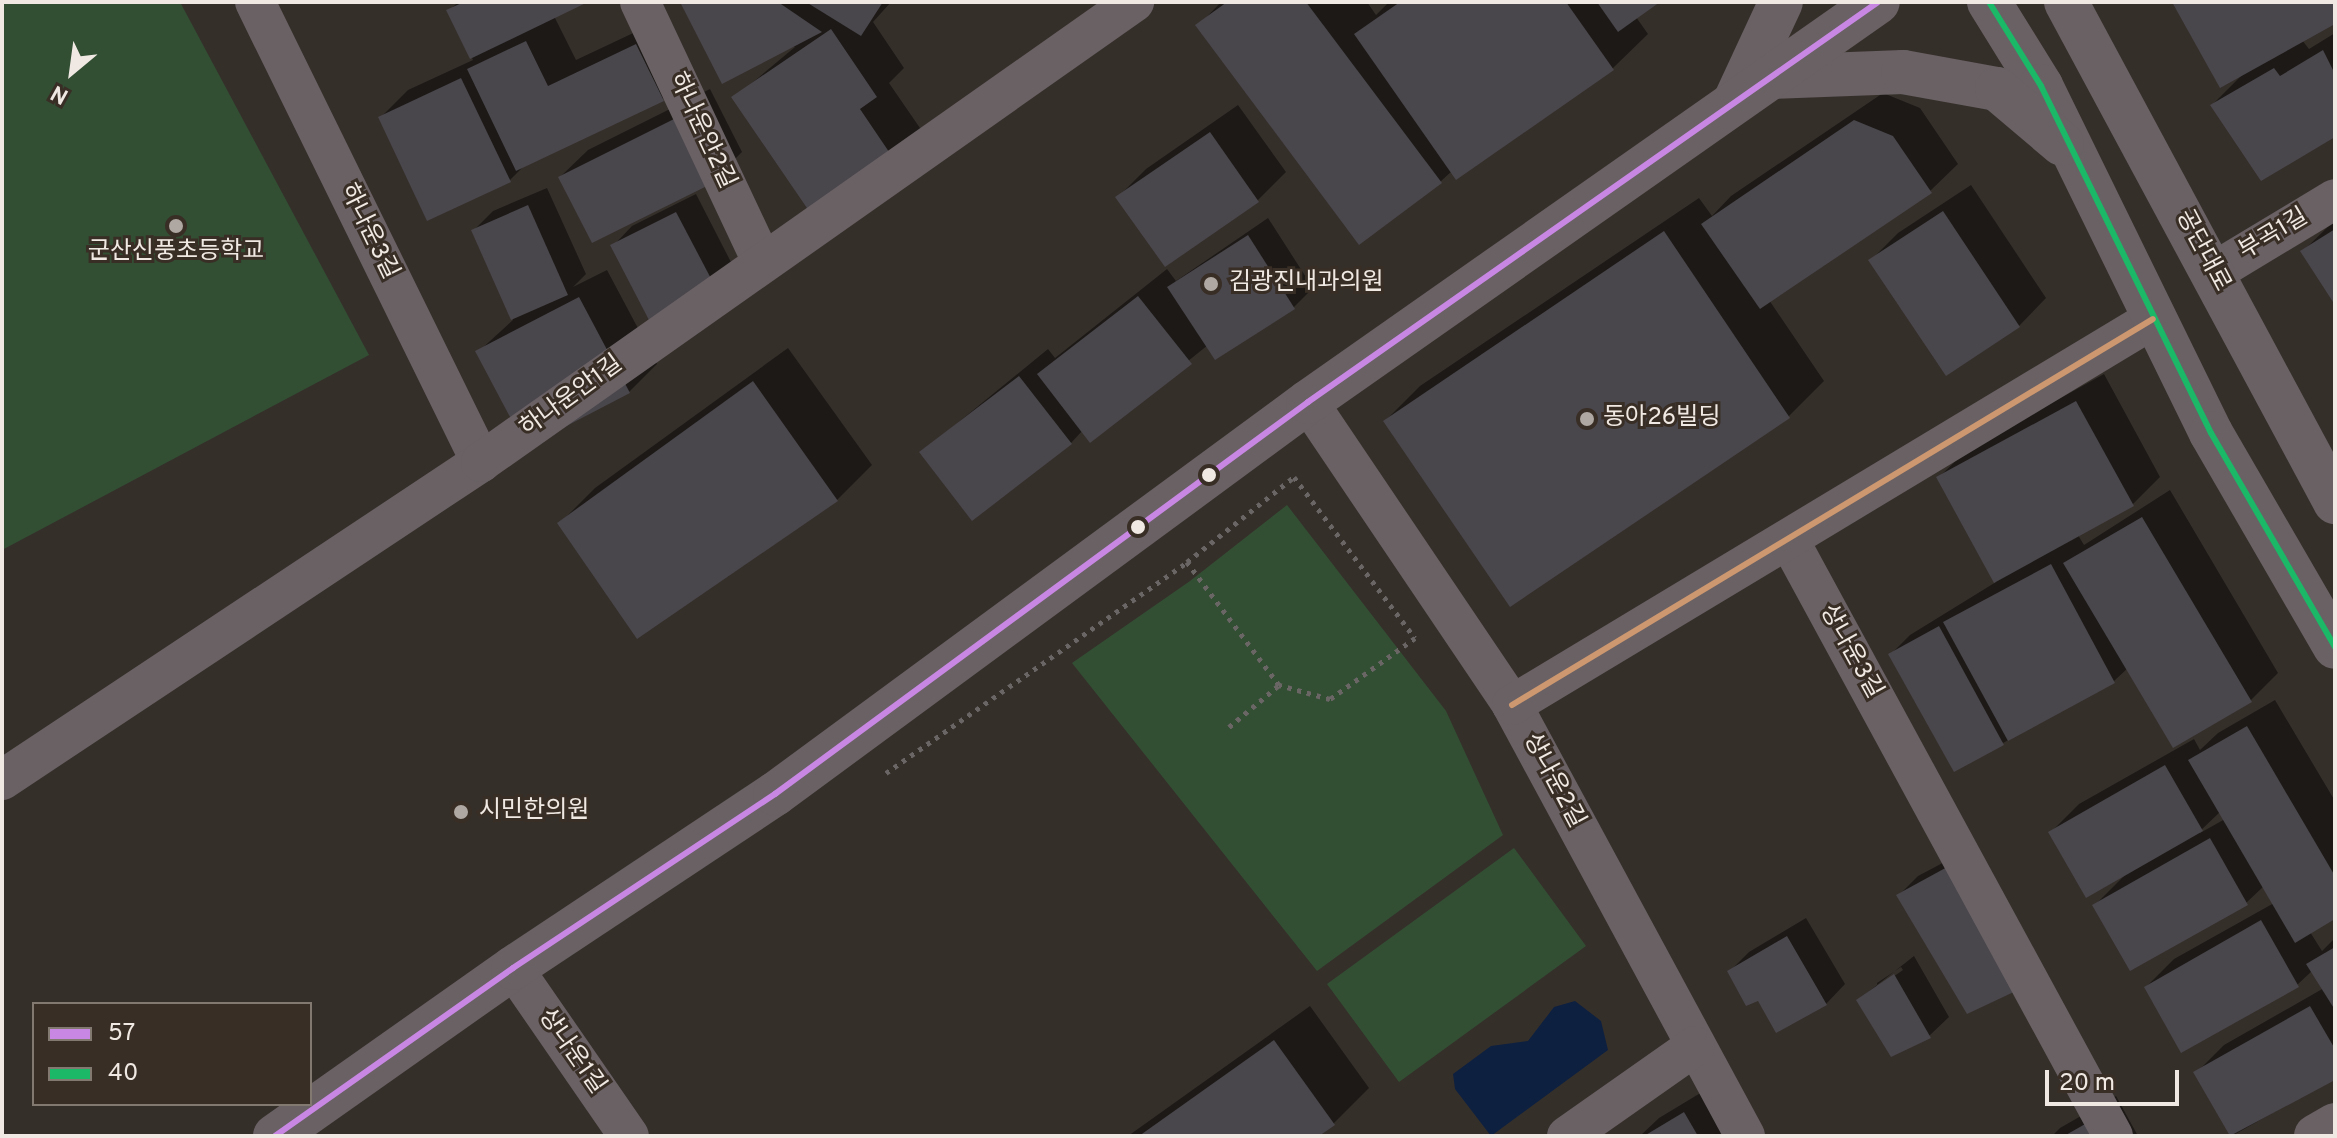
<!DOCTYPE html>
<html>
<head>
<meta charset="utf-8">
<style>
	body { margin:0 }
	#map { position:relative; width:2337px; height:1138px; overflow:hidden; background:#352f2a; font-family:Overpass,"Noto Sans KR",sans-serif }
	div>[style] { position:absolute }
	[style*='--x'] { left:calc(var(--x)*1px); top:calc(var(--y)*1px); width:calc(var(--w)*1px); rotate:calc(var(--a)*1deg) }
	.green>* { inset:0; background:#324f34 }
	.water>* { inset:0; background:#0d2040 }
	.shadow>* { inset:0; background:#0007 }
	.building>* { inset:0; background:#49464c }
	.path>* { height:5px; margin-top:-2.5px; transform-origin:0; background:repeating-linear-gradient(90deg,#6b6666 0 4px,transparent 0 10px) }
	.minor>* { height:40px; margin:-20px; padding:0 20px; transform-origin:20px; border-radius:20px; background:#696164 }
	.tertiary>* { height:44px; margin:-22px; padding:0 22px; transform-origin:22px; border-radius:22px; background:#696164 }
	.bus-1>* { height:6px; margin:-3px; padding:0 3px; transform-origin:3px; border-radius:3px; background:#c787e3 }
	.bus-2>* { height:6px; margin:-3px; padding:0 3px; transform-origin:3px; border-radius:3px; background:#1ab867 }
	.bus-3>* { height:6px; margin:-3px; padding:0 3px; transform-origin:3px; border-radius:3px; background:#cd976f }
	.dots>* { width:22px; height:22px; translate:-50% -50%; box-sizing:border-box; border:4px solid #392e25; border-radius:50% }
	span { translate:-50% -50%; white-space:nowrap; text-align:center; line-height:1.15; -webkit-text-stroke:6px #392e25; paint-order:stroke }
	.street-label { font-size:24px; color:#f0e9e3 }
	.poi-label { font-size:24px; color:#f0e9e3 }
	.left { translate:0 -50%; text-align:left }
	.frame { position:absolute; inset:0; border:4px solid #f0e9e3; pointer-events:none }
	.legend { position:absolute; left:32px; top:1002px; width:280px; height:104px; box-sizing:border-box; background:#392e25; border:2px solid #827971; margin:0; padding:10px 14px; list-style:none; font-size:24px; color:#f0e9e3 }
	.legend li { display:flex; align-items:center; gap:16px; height:40px }
	.legend b { width:40px; border:2px solid #827971 }
	.north { position:absolute; left:32px; top:32px; width:80px; height:80px; -webkit-text-stroke:6px #392e25; paint-order:stroke; rotate:209deg; font-size:22px; font-weight:700; line-height:32px; text-align:center; color:#f0e9e3 }
	.north::after { content:''; display:block; margin:auto; width:28px; height:36px; background:#f0e9e3; clip-path:polygon(50% 0,100% 100%,50% 72%,0 100%) }
	.scale { position:absolute; left:2045px; top:1070px; width:134px; height:36px; box-sizing:border-box; border:4px solid #f0e9e3; border-top:0; padding-left:10px; font-size:24px; line-height:28px; white-space:nowrap; color:#f0e9e3; -webkit-text-stroke:6px #392e25; paint-order:stroke }
</style>
</head>
<body>
<div id="map">
	<div class="green">
		<div style="clip-path:polygon(2px 2px,180px 2px,369px 355px,2px 550px)"></div>
		<div style="clip-path:polygon(1287px 505px,1446px 711px,1503px 835px,1317px 971px,1072px 663px,1190px 581px)"></div>
		<div style="clip-path:polygon(1514px 848px,1586px 946px,1399px 1082px,1327px 984px)"></div>
	</div>
	<div class="water">
		<div style="clip-path:polygon(1575px 1001px,1601px 1021px,1608px 1050px,1491px 1136px,1455px 1089px,1453px 1074px,1491px 1046px,1528px 1041px,1554px 1007px)"></div>
	</div>
	<div class="shadow">
		<div style="clip-path:polygon(458px 2px,584px 2px,554px 16px,576px 60px,665px 18px,691px 71px,663px 99px,526px 164px,509px 181px,380px 118px,408px 90px,473px 60px,449px 11px)"></div>
		<div style="clip-path:polygon(682px 2px,891px 2px,873px 22px,904px 68px,889px 83px,931px 144px,903px 172px,734px 98px,795px 47px)"></div>
		<div style="clip-path:polygon(1221px 2px,1367px 2px,1376px 15px,1389px 2px,1657px 2px,1636px 17px,1648px 34px,1613px 68px,1456px 177px,1452px 171px,1440px 182px,1198px 26px)"></div>
		<div style="clip-path:polygon(2174px 2px,2335px 2px,2335px 21px,2302px 40px,2309px 49px,2335px 33px,2335px 134px,2212px 105px,2244px 73px)"></div>
		<div style="clip-path:polygon(710px 89px,742px 152px,714px 180px,560px 177px,588px 150px)"></div>
		<div style="clip-path:polygon(1883px 93px,1920px 108px,1958px 164px,1930px 191px,1769px 300px,1824px 381px,1789px 416px,1510px 605px,1385px 421px,1420px 386px,1699px 198px,1712px 216px,1731px 196px)"></div>
		<div style="clip-path:polygon(1238px 105px,1286px 172px,1258px 200px,1165px 264px,1118px 197px,1146px 169px)"></div>
		<div style="clip-path:polygon(1971px 185px,2046px 298px,2019px 326px,1871px 260px,1898px 233px)"></div>
		<div style="clip-path:polygon(547px 188px,586px 274px,573px 287px,607px 270px,657px 364px,629px 392px,478px 352px,513px 320px,474px 230px,493px 211px)"></div>
		<div style="clip-path:polygon(696px 194px,734px 268px,651px 319px,613px 246px,632px 226px)"></div>
		<div style="clip-path:polygon(1268px 218px,1313px 288px,1294px 307px,1215px 358px,1208px 345px,1090px 440px,1083px 430px,1071px 443px,922px 452px,1048px 349px,1055px 358px,1167px 269px,1176px 281px)"></div>
		<div style="clip-path:polygon(2335px 220px,2335px 302px,2303px 251px)"></div>
		<div style="clip-path:polygon(788px 348px,872px 465px,837px 500px,560px 523px,595px 488px)"></div>
		<div style="clip-path:polygon(2104px 374px,2160px 477px,2132px 505px,2078px 535px,2084px 545px,2170px 490px,2278px 673px,2250px 701px,2128px 668px,2114px 681px,2003px 743px,1891px 654px,1910px 635px,1996px 582px,1939px 477px,1967px 450px)"></div>
		<div style="clip-path:polygon(evenodd,2275px 700px,2335px 801px,2335px 917px,2310px 932px,2322px 951px,2335px 938px,2335px 1077px,2232px 1136px,2196px 1073px,2224px 1045px,2324px 988px,2313px 970px,2297px 985px,2146px 987px,2174px 959px,2274px 903px,2264px 886px,2246px 903px,2095px 905px,2124px 876px,2051px 832px,2079px 804px,2194px 739px,2200px 750px,2218px 733px,2275px 700px,2220px 812px,2225px 819px,2200px 833px,2199px 832px,2220px 812px)"></div>
		<div style="clip-path:polygon(1969px 849px,2036px 969px,1899px 895px,1918px 876px)"></div>
		<div style="clip-path:polygon(1806px 918px,1845px 984px,1826px 1004px,1759px 998px,1730px 971px,1749px 952px)"></div>
		<div style="clip-path:polygon(evenodd,1914px 956px,1949px 1017px,1929px 1036px,1858px 1000px,1914px 956px,1901px 967px,1903px 970px,1877px 988px,1877px 983px,1901px 967px)"></div>
		<div style="clip-path:polygon(1310px 1006px,1369px 1088px,1334px 1123px,1316px 1136px,1128px 1136px)"></div>
		<div style="clip-path:polygon(1712px 1086px,1742px 1136px,1640px 1136px,1659px 1118px)"></div>
		<div style="clip-path:polygon(2116px 1096px,2138px 1136px,2052px 1136px,2060px 1128px)"></div>
	</div>
	<div class="building">
		<div style="clip-path:polygon(464px 2px,588px 2px,470px 59px,446px 10px)"></div>
		<div style="clip-path:polygon(680px 2px,778px 2px,822px 32px,722px 84px)"></div>
		<div style="clip-path:polygon(806px 2px,883px 2px,861px 36px)"></div>
		<div style="clip-path:polygon(1227px 2px,1306px 2px,1442px 183px,1359px 245px,1195px 25px)"></div>
		<div style="clip-path:polygon(1400px 2px,1566px 2px,1614px 70px,1456px 180px,1354px 34px)"></div>
		<div style="clip-path:polygon(1597px 2px,1660px 2px,1618px 32px)"></div>
		<div style="clip-path:polygon(2172px 2px,2335px 2px,2335px 24px,2220px 88px)"></div>
		<div style="clip-path:polygon(831px 29px,877px 97px,860px 109px,904px 174px,822px 230px,731px 97px)"></div>
		<div style="clip-path:polygon(526px 41px,548px 86px,636px 44px,664px 101px,516px 171px,467px 69px)"></div>
		<div style="clip-path:polygon(2323px 50px,2335px 74px,2335px 137px,2261px 181px,2210px 105px,2274px 68px,2280px 76px)"></div>
		<div style="clip-path:polygon(461px 78px,511px 182px,427px 221px,378px 117px)"></div>
		<div style="clip-path:polygon(682px 115px,715px 182px,592px 243px,558px 177px)"></div>
		<div style="clip-path:polygon(1854px 120px,1893px 136px,1932px 193px,1760px 309px,1701px 224px)"></div>
		<div style="clip-path:polygon(1210px 132px,1259px 202px,1165px 267px,1115px 197px)"></div>
		<div style="clip-path:polygon(528px 205px,568px 295px,511px 320px,471px 230px)"></div>
		<div style="clip-path:polygon(1943px 211px,2020px 327px,1946px 376px,1868px 260px)"></div>
		<div style="clip-path:polygon(676px 212px,716px 288px,650px 322px,610px 245px)"></div>
		<div style="clip-path:polygon(2335px 229px,2335px 305px,2300px 251px)"></div>
		<div style="clip-path:polygon(1664px 231px,1790px 418px,1510px 607px,1383px 421px)"></div>
		<div style="clip-path:polygon(1248px 235px,1295px 309px,1215px 360px,1167px 287px)"></div>
		<div style="clip-path:polygon(1138px 296px,1192px 364px,1090px 443px,1037px 374px)"></div>
		<div style="clip-path:polygon(579px 297px,630px 393px,526px 447px,475px 351px)"></div>
		<div style="clip-path:polygon(1019px 376px,1072px 444px,972px 521px,919px 452px)"></div>
		<div style="clip-path:polygon(753px 381px,838px 501px,637px 639px,557px 523px)"></div>
		<div style="clip-path:polygon(2076px 401px,2134px 506px,1994px 583px,1936px 477px)"></div>
		<div style="clip-path:polygon(2142px 517px,2252px 702px,2173px 748px,2063px 563px)"></div>
		<div style="clip-path:polygon(2051px 564px,2115px 683px,2008px 741px,1943px 622px)"></div>
		<div style="clip-path:polygon(1939px 626px,2004px 745px,1954px 772px,1888px 654px)"></div>
		<div style="clip-path:polygon(2247px 726px,2335px 876px,2335px 919px,2295px 943px,2188px 760px)"></div>
		<div style="clip-path:polygon(2165px 765px,2203px 831px,2086px 898px,2048px 832px)"></div>
		<div style="clip-path:polygon(2210px 838px,2248px 905px,2130px 971px,2092px 905px)"></div>
		<div style="clip-path:polygon(1949px 866px,2018px 990px,1967px 1014px,1896px 895px)"></div>
		<div style="clip-path:polygon(2261px 920px,2299px 987px,2181px 1053px,2144px 987px)"></div>
		<div style="clip-path:polygon(1787px 936px,1827px 1005px,1776px 1033px,1758px 1001px,1746px 1006px,1727px 971px)"></div>
		<div style="clip-path:polygon(2335px 947px,2335px 1010px,2306px 964px)"></div>
		<div style="clip-path:polygon(1894px 974px,1931px 1038px,1891px 1057px,1856px 1000px)"></div>
		<div style="clip-path:polygon(2310px 1006px,2335px 1049px,2335px 1080px,2230px 1136px,2193px 1072px)"></div>
		<div style="clip-path:polygon(1274px 1040px,1335px 1125px,1319px 1136px,1139px 1136px)"></div>
		<div style="clip-path:polygon(1684px 1112px,1698px 1136px,1644px 1136px)"></div>
		<div style="clip-path:polygon(2087px 1123px,2095px 1136px,2064px 1136px)"></div>
	</div>
	<div class="path">
		<div style="--x:1294;--y:477;--w:201;--a:53.1"></div>
		<div style="--x:1415;--y:638;--w:105;--a:144.3"></div>
		<div style="--x:1330;--y:699;--w:53;--a:-164.6"></div>
		<div style="--x:1279;--y:685;--w:154;--a:-126.8"></div>
		<div style="--x:1187;--y:562;--w:137;--a:-38.5"></div>
		<div style="--x:1229;--y:727;--w:65;--a:-40"></div>
		<div style="--x:886;--y:773;--w:368;--a:-35"></div>
	</div>
	<div class="minor">
		<div style="--x:255;--y:2;--w:513;--a:63.83"></div>
		<div style="--x:640;--y:2;--w:286;--a:64.8"></div>
		<div style="--x:2214;--y:272;--w:141;--a:-31.1"></div>
		<div style="--x:1308;--y:402;--w:365;--a:56"></div>
		<div style="--x:1512;--y:705;--w:490;--a:61.6"></div>
		<div style="--x:1790;--y:542;--w:676;--a:61.46"></div>
		<div style="--x:1512;--y:705;--w:748;--a:-31.06"></div>
		<div style="--x:2;--y:780;--w:575;--a:-33.58"></div>
		<div style="--x:481;--y:462;--w:799;--a:-35.16"></div>
		<div style="--x:513;--y:968;--w:204;--a:55.4"></div>
		<div style="--x:1567;--y:1136;--w:156;--a:-35.1"></div>
	</div>
	<div class="tertiary">
		<div style="--x:1989;--y:2;--w:99;--a:58.2"></div>
		<div style="--x:2041;--y:86;--w:386;--a:63.9"></div>
		<div style="--x:2211;--y:433;--w:247;--a:59.9"></div>
		<div style="--x:2066;--y:2;--w:568;--a:61.72"></div>
		<div style="--x:1770;--y:77;--w:133;--a:-2.2"></div>
		<div style="--x:1903;--y:72;--w:96;--a:10.3"></div>
		<div style="--x:1997;--y:89;--w:85;--a:40.2"></div>
		<div style="--x:1735;--y:101;--w:109;--a:-65.1"></div>
		<div style="--x:275;--y:1136;--w:291;--a:-35.2"></div>
		<div style="--x:513;--y:968;--w:315;--a:-33.6"></div>
		<div style="--x:775;--y:794;--w:662;--a:-36.33"></div>
		<div style="--x:1308;--y:402;--w:696;--a:-35.06"></div>
		<div style="--x:2316;--y:1136;--w:22;--a:-30"></div>
	</div>
	<div class="bus-1">
		<div style="--x:275;--y:1136;--w:291;--a:-35.2"></div>
		<div style="--x:513;--y:968;--w:315;--a:-33.6"></div>
		<div style="--x:775;--y:794;--w:662;--a:-36.33"></div>
		<div style="--x:1308;--y:402;--w:696;--a:-35.06"></div>
	</div>
	<div class="bus-2">
		<div style="--x:1989;--y:2;--w:99;--a:58.2"></div>
		<div style="--x:2041;--y:86;--w:386;--a:63.9"></div>
		<div style="--x:2211;--y:433;--w:247;--a:59.9"></div>
	</div>
	<div class="bus-3">
		<div style="--x:1512;--y:705;--w:748;--a:-31.06"></div>
	</div>
	<div class="dots">
		<div style="left:176px;top:226px;background:#afa8a2"></div>
		<div style="left:1211px;top:284px;background:#afa8a2"></div>
		<div style="left:1587px;top:419px;background:#afa8a2"></div>
		<div style="left:1209px;top:475px;background:#f0e9e3"></div>
		<div style="left:1138px;top:527px;background:#f0e9e3"></div>
		<div style="left:461px;top:812px;background:#afa8a2"></div>
	</div>
	<div class="street-label">
		<span style="left:701px;top:131px;rotate:65deg">하나운안2길</span>
		<span style="left:368px;top:232px;rotate:64deg">하나운3길</span>
		<span style="left:2274px;top:235px;rotate:-31deg">부곡1길</span>
		<span style="left:2202px;top:251px;rotate:62deg">공단대로</span>
		<span style="left:572px;top:397px;rotate:-36deg">하나운안1길</span>
		<span style="left:1850px;top:652px;rotate:61deg">상나운3길</span>
		<span style="left:1553px;top:781px;rotate:62deg">상나운2길</span>
		<span style="left:571px;top:1052px;rotate:55deg">상나운1길</span>
	</div>
	<div class="poi-label">
		<span style="left:176px;top:253px">군산신풍초등학교</span>
		<span class="left" style="left:1229px;top:284px">김광진내과의원</span>
		<span class="left" style="left:1603px;top:419px">동아26빌딩</span>
		<span class="left" style="left:479px;top:812px">시민한의원</span>
	</div>
	<div class="frame"></div>
	<ul class="legend">
	<li><b style="height:10px;background:#c787e3"></b>57</li>
	<li><b style="height:10px;background:#1ab867"></b>40</li>
	</ul>
	<div class="north">N</div>
	<div class="scale">20 m</div>
</div>
</body>
</html>
